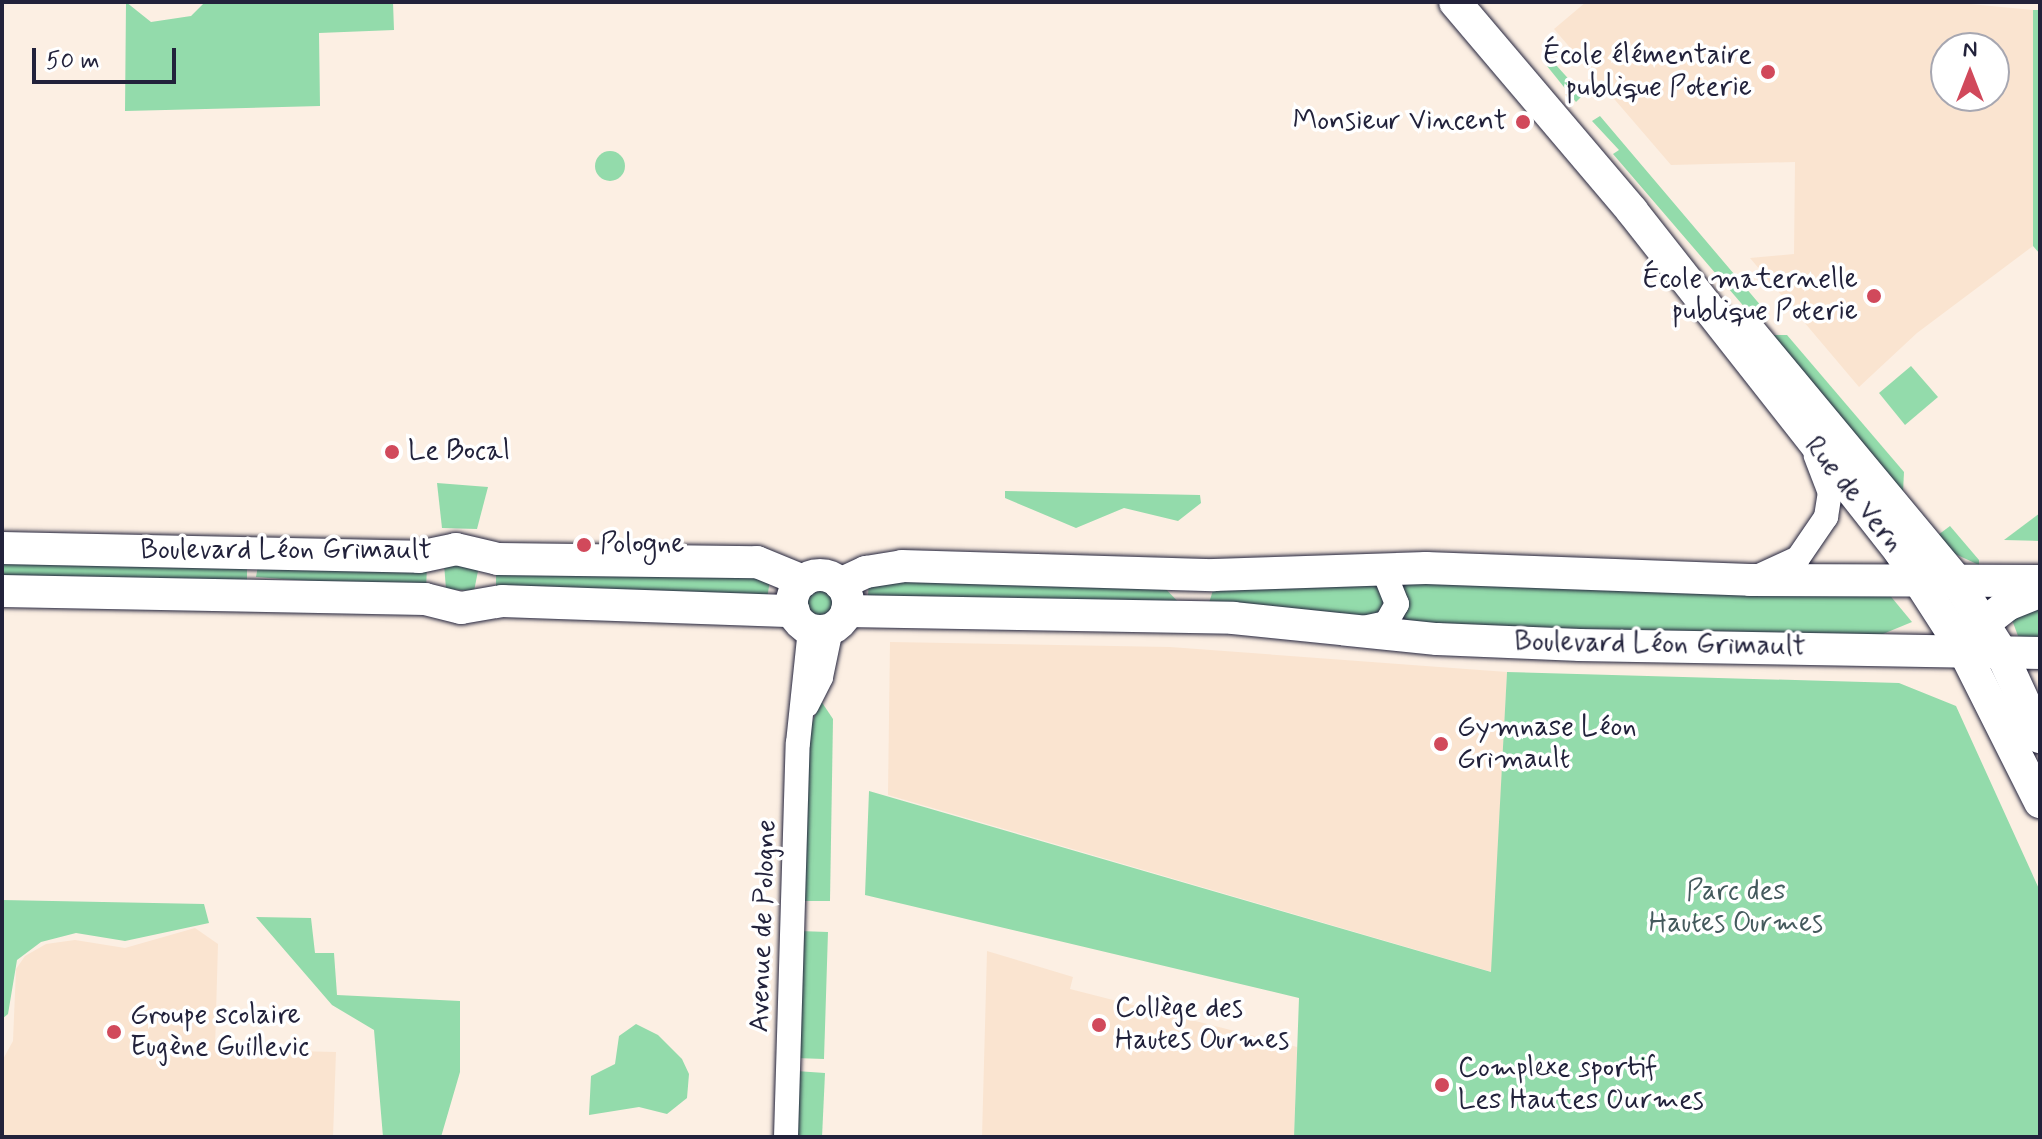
<!DOCTYPE html>
<html>
<head>
<meta charset="utf-8">
<style>
	body { margin:0 }
	#map { position:relative; width:2042px; height:1139px; overflow:hidden; background:#fcefe3; font-family:Mynerve,sans-serif }
	div>[style] { position:absolute }
	[style*='--x'] { left:calc(var(--x)*1px); top:calc(var(--y)*1px); width:calc(var(--w)*1px); rotate:calc(var(--a)*1deg) }
	.built>* { inset:0; background:#fae4d0 }
	.green>* { inset:0; background:#93dbab }
	.round { border-radius:50% }
	.roads { filter:drop-shadow(0 0 2px #22223b) drop-shadow(0 0 2px #22223b) }
	.minor>* { height:24px; margin:-12px; padding:0 12px; transform-origin:12px; border-radius:12px; background:#fff }
	.major>* { height:32px; margin:-16px; padding:0 16px; transform-origin:16px; border-radius:16px; background:#fff }
	.major>.ring { margin:-16px; padding:0; box-sizing:content-box; background:none; border:32px solid #fff; border-radius:50% }
	.dots>* { width:22px; height:22px; translate:-50% -50%; box-sizing:border-box; border:4px solid #fff; border-radius:50% }
	span { translate:-50% -50%; white-space:nowrap; text-align:center; line-height:1.15; -webkit-text-stroke:7px #fff; paint-order:stroke }
	.poi-label { font-size:28px; color:#22223b }
	.right { translate:-100% -50%; text-align:right }
	.left { translate:0 -50%; text-align:left }
	.street-label { font-size:28px; color:#22223b }
	.park-label { font-size:28px; color:#445a5d }
	.frame { position:absolute; inset:0; border:4px solid #22223b; pointer-events:none }
	.north { position:absolute; left:1930px; top:32px; width:80px; height:80px; box-sizing:border-box; background:#fff; border:2px solid #a7a7b1; border-radius:50%; rotate:0deg; font-size:22px; font-weight:700; line-height:32px; text-align:center; color:#22223b }
	.north::after { content:''; display:block; margin:auto; width:28px; height:36px; background:#d1495b; clip-path:polygon(50% 0,100% 100%,50% 72%,0 100%) }
	.scale { position:absolute; left:32px; top:48px; width:144px; height:36px; box-sizing:border-box; border:4px solid #22223b; border-top:0; padding-left:10px; font-size:24px; line-height:28px; white-space:nowrap; color:#22223b; -webkit-text-stroke:6px #fff; paint-order:stroke }
</style>
</head>
<body>
<div id="map">
	<div class="built">
		<div style="clip-path:polygon(evenodd,1586px 2px,1949px 2px,2033px 10px,2033px 246px,1917px 333px,1859px 387px,1750px 258px,1794px 254px,1795px 162px,1671px 165px,1554px 29px,1586px 2px,1946px 48px,1994px 48px,1994px 96px,1946px 96px,1946px 48px)"></div>
		<div style="clip-path:polygon(890px 642px,1170px 647px,1507px 672px,1492px 972px,888px 795px)"></div>
		<div style="clip-path:polygon(195px 928px,218px 944px,215px 1049px,336px 1052px,333px 1137px,2px 1137px,2px 1061px,13px 1041px,16px 969px,25px 956px,46px 944px,75px 940px,125px 948px)"></div>
		<div style="clip-path:polygon(987px 951px,1073px 977px,1070px 989px,1297px 1047px,1294px 1137px,982px 1137px)"></div>
	</div>
	<div class="green">
		<div style="clip-path:polygon(126px 2px,151px 22px,191px 16px,205px 2px,393px 2px,394px 30px,319px 33px,320px 106px,125px 111px)"></div>
		<div style="clip-path:polygon(2033px 10px,2040px 10px,2040px 254px,2033px 246px)"></div>
		<div style="clip-path:polygon(1547px 55px,1583px 95px,1576px 102px,1547px 66px)"></div>
		<div style="clip-path:polygon(1600px 116px,1762px 307px,1761px 315px,1753px 317px,1613px 154px,1619px 150px,1592px 121px)"></div>
		<div class="round" style="left:595px;top:151px;width:30px;height:30px"></div>
		<div style="clip-path:polygon(1768px 335px,1787px 335px,1904px 472px,1903px 492px)"></div>
		<div style="clip-path:polygon(1911px 366px,1938px 397px,1905px 425px,1879px 393px)"></div>
		<div style="clip-path:polygon(437px 483px,488px 487px,477px 529px,442px 528px)"></div>
		<div style="clip-path:polygon(1005px 491px,1200px 495px,1201px 503px,1178px 521px,1124px 508px,1076px 528px,1005px 498px)"></div>
		<div style="clip-path:polygon(2040px 513px,2040px 541px,2004px 540px)"></div>
		<div style="clip-path:polygon(1950px 526px,1979px 560px,1979px 565px,1953px 553px,1938px 535px)"></div>
		<div style="clip-path:polygon(2px 553px,247px 562px,247px 582px,2px 581px)"></div>
		<div style="clip-path:polygon(444px 564px,479px 566px,474px 591px,446px 589px)"></div>
		<div style="clip-path:polygon(427px 565px,426px 590px,256px 577px,258px 566px)"></div>
		<div style="clip-path:polygon(664px 565px,770px 580px,767px 599px,496px 588px,496px 568px)"></div>
		<div style="clip-path:polygon(1397px 576px,1883px 587px,1912px 622px,1861px 643px,1390px 628px)"></div>
		<div style="clip-path:polygon(1376px 578px,1387px 589px,1380px 621px,1207px 609px,1216px 581px)"></div>
		<div style="clip-path:polygon(869px 579px,1159px 582px,1187px 611px,868px 596px)"></div>
		<div class="round" style="left:806px;top:590px;width:28px;height:28px"></div>
		<div style="clip-path:polygon(2040px 605px,2040px 640px,2018px 636px,2011px 617px)"></div>
		<div style="clip-path:polygon(1507px 672px,1899px 683px,1956px 706px,2040px 891px,2040px 1137px,1294px 1137px,1299px 998px,865px 895px,869px 791px,1491px 972px)"></div>
		<div style="clip-path:polygon(821px 701px,833px 719px,830px 901px,800px 901px,804px 742px)"></div>
		<div style="clip-path:polygon(2px 900px,204px 904px,209px 923px,125px 941px,76px 933px,41px 942px,17px 960px,8px 1014px,2px 1019px)"></div>
		<div style="clip-path:polygon(256px 917px,311px 918px,315px 953px,334px 953px,337px 995px,460px 1001px,460px 1072px,441px 1137px,383px 1137px,374px 1030px,332px 1005px)"></div>
		<div style="clip-path:polygon(799px 931px,828px 932px,824px 1059px,795px 1058px)"></div>
		<div style="clip-path:polygon(636px 1024px,658px 1035px,682px 1059px,689px 1074px,687px 1098px,667px 1114px,639px 1107px,589px 1115px,591px 1076px,615px 1064px,619px 1036px)"></div>
		<div style="clip-path:polygon(796px 1071px,825px 1073px,822px 1137px,798px 1137px)"></div>
	</div>
	<div class="roads">
		<div class="minor">
			<div style="--x:1757;--y:577;--w:45;--a:-24.9"></div>
			<div style="--x:1798;--y:558;--w:50;--a:-55.7"></div>
			<div style="--x:1826;--y:517;--w:24;--a:-81"></div>
			<div style="--x:1830;--y:493;--w:40;--a:-111"></div>
			<div style="--x:1363;--y:628;--w:24;--a:-12"></div>
			<div style="--x:1386;--y:623;--w:22;--a:-60"></div>
			<div style="--x:1397;--y:604;--w:32;--a:-112"></div>
			<div style="--x:1385;--y:574;--w:20;--a:-162"></div>
			<div style="--x:807;--y:705;--w:31;--a:-63"></div>
			<div style="--x:821;--y:677;--w:49;--a:-78.2"></div>
			<div style="--x:786;--y:1137;--w:394;--a:-88.3"></div>
			<div style="--x:798;--y:743;--w:115;--a:-84"></div>
		</div>
		<div class="major">
			<div style="--x:1455;--y:2;--w:274;--a:49.7"></div>
			<div style="--x:1632;--y:211;--w:432;--a:51.8"></div>
			<div style="--x:1899;--y:550;--w:120;--a:57.2"></div>
			<div style="--x:1964;--y:651;--w:169;--a:63.3"></div>
			<div style="--x:1751;--y:333;--w:320;--a:50.3"></div>
			<div style="--x:1955;--y:579;--w:84;--a:57.6"></div>
			<div style="--x:2000;--y:650;--w:96;--a:65.3"></div>
			<div style="--x:2;--y:548;--w:417;--a:1.2"></div>
			<div style="--x:419;--y:557;--w:38;--a:-12"></div>
			<div style="--x:456;--y:549;--w:43;--a:13.4"></div>
			<div style="--x:498;--y:559;--w:259;--a:0.7"></div>
			<div style="--x:757;--y:562;--w:50;--a:22.4"></div>
			<div class="ring" style="left:792px;top:575px;width:24px;height:24px"></div>
			<div style="--x:840;--y:584;--w:29;--a:-25"></div>
			<div style="--x:866;--y:572;--w:36;--a:-9"></div>
			<div style="--x:902;--y:566;--w:312;--a:1.7"></div>
			<div style="--x:1214;--y:575;--w:212;--a:-1.9"></div>
			<div style="--x:1426;--y:568;--w:324;--a:2.1"></div>
			<div style="--x:1750;--y:580;--w:290;--a:0.2"></div>
			<div style="--x:2;--y:591;--w:423;--a:1.1"></div>
			<div style="--x:425;--y:599;--w:37;--a:14"></div>
			<div style="--x:461;--y:608;--w:42;--a:-9.7"></div>
			<div style="--x:502;--y:601;--w:292;--a:2"></div>
			<div style="--x:847;--y:611;--w:386;--a:1"></div>
			<div style="--x:1233;--y:618;--w:205;--a:5.9"></div>
			<div style="--x:1437;--y:639;--w:143;--a:2.4"></div>
			<div style="--x:1580;--y:645;--w:460;--a:1"></div>
			<div style="--x:1983;--y:624;--w:31;--a:-38"></div>
			<div style="--x:2007;--y:605;--w:35;--a:-22"></div>
		</div>
	</div>
	<div class="dots">
		<div style="left:1768px;top:72px;background:#d1495b"></div>
		<div style="left:1523px;top:122px;background:#d1495b"></div>
		<div style="left:1874px;top:296px;background:#d1495b"></div>
		<div style="left:392px;top:452px;background:#d1495b"></div>
		<div style="left:584px;top:545px;background:#d1495b"></div>
		<div style="left:1441px;top:744px;background:#d1495b"></div>
		<div style="left:1099px;top:1025px;background:#d1495b"></div>
		<div style="left:114px;top:1032px;background:#d1495b"></div>
		<div style="left:1442px;top:1085px;background:#d1495b"></div>
	</div>
	<div class="poi-label">
		<span class="right" style="left:1752px;top:72px">École élémentaire<br>publique Poterie</span>
		<span class="right" style="left:1507px;top:122px">Monsieur Vincent</span>
		<span class="right" style="left:1858px;top:296px">École maternelle<br>publique Poterie</span>
		<span class="left" style="left:408px;top:452px">Le Bocal</span>
		<span class="left" style="left:600px;top:545px">Pologne</span>
		<span class="left" style="left:1457px;top:744px">Gymnase Léon<br>Grimault</span>
		<span class="left" style="left:1115px;top:1025px">Collège des<br>Hautes Ourmes</span>
		<span class="left" style="left:130px;top:1032px">Groupe scolaire<br>Eugène Guillevic</span>
		<span class="left" style="left:1458px;top:1085px">Complexe sportif<br>Les Hautes Ourmes</span>
	</div>
	<div class="street-label">
		<span style="left:1853px;top:495px;rotate:51deg">Rue de Vern</span>
		<span style="left:286px;top:551px">Boulevard Léon Grimault</span>
		<span style="left:1660px;top:645px;rotate:1deg">Boulevard Léon Grimault</span>
		<span style="left:764px;top:926px;rotate:-88deg">Avenue de Pologne</span>
	</div>
	<div class="park-label">
		<span style="left:1736px;top:908px">Parc des<br>Hautes Ourmes</span>
	</div>
	<div class="frame"></div>
	<div class="north">N</div>
	<div class="scale">50 m</div>
</div>
</body>
</html>
